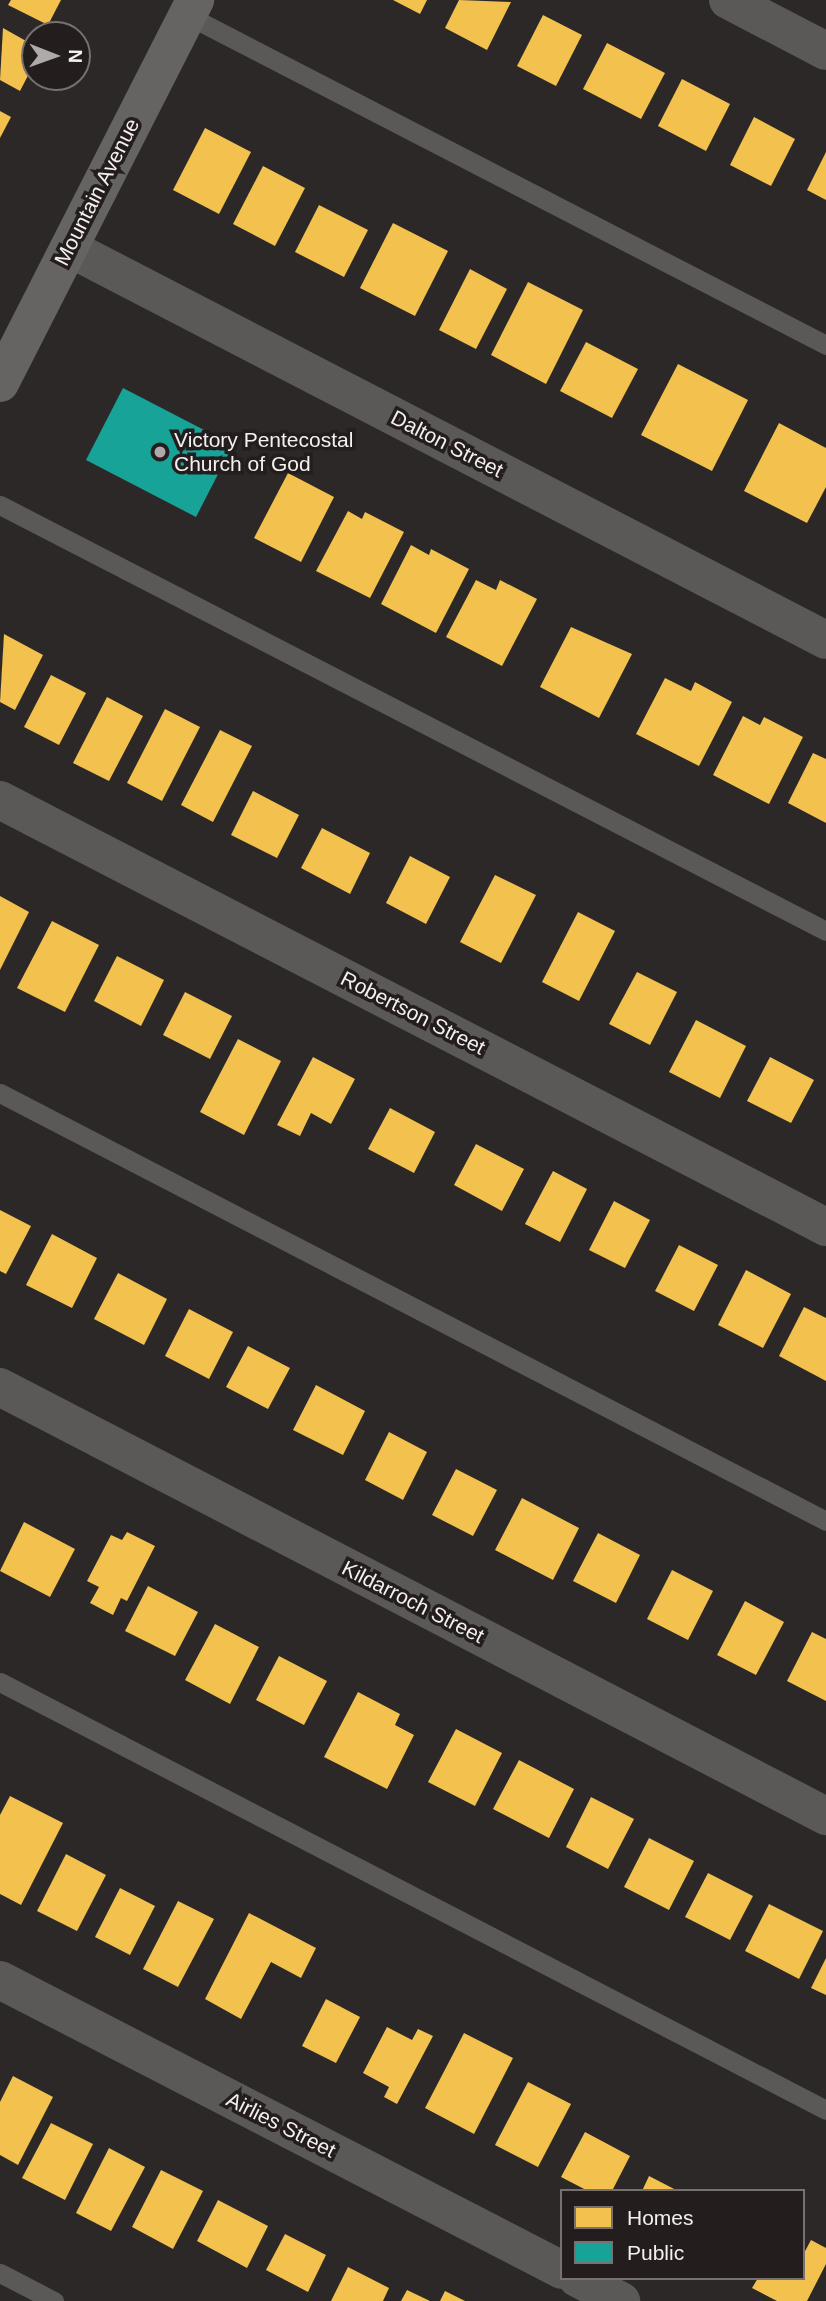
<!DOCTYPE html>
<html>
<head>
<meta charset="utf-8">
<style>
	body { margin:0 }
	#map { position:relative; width:826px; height:2301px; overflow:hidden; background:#2c2827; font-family:Helvetica,sans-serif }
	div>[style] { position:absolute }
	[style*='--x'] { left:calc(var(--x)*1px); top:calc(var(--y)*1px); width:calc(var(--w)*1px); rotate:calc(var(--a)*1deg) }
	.homes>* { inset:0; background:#f2c14e }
	.public>* { inset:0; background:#17a398 }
	.service>* { height:19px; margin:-9.5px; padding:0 9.5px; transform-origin:9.5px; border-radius:9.5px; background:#5b5858 }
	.minor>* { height:38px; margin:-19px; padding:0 19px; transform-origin:19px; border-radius:19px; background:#5b5858 }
	.tertiary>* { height:38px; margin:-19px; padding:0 19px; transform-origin:19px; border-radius:19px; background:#5b5858 }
	.secondary>* { height:38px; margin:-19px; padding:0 19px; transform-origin:19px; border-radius:19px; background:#656463 }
	.dots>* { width:19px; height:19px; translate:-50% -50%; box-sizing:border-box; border:4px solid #231d1d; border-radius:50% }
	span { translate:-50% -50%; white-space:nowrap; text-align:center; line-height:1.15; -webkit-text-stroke:7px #231d1d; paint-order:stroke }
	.street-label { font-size:21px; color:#f4f0ef }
	.poi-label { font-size:21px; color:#f4f0ef }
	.left { translate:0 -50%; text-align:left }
	.legend { position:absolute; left:560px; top:2189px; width:245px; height:91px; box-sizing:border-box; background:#231d1d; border:2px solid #777171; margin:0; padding:9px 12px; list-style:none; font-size:21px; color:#f4f0ef }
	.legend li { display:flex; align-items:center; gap:14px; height:35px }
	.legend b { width:35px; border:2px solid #777171 }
	.north { position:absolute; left:21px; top:21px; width:70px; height:70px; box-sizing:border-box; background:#231d1d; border:2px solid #777171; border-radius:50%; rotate:91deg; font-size:19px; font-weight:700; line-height:28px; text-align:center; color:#f4f0ef }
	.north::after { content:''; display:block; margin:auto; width:24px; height:32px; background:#aeaaa9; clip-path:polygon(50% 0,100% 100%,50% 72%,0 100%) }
</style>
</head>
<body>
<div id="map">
	<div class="homes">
		<div style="clip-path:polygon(11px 0,61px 0,48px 25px,8px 5px)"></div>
		<div style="clip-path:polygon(393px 0,427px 0,420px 14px)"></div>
		<div style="clip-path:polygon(459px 0,511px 2px,487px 50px,445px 28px)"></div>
		<div style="clip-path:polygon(543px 15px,582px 35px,556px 86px,517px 66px)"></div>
		<div style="clip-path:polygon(3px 28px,35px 46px,35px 62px,20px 91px,0 80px)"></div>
		<div style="clip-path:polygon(607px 43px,665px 73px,641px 119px,583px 89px)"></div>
		<div style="clip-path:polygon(682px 79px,730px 104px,706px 151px,658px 126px)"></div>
		<div style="clip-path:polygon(0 111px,11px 117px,0 138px)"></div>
		<div style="clip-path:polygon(754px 117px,795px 139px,771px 186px,730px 165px)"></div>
		<div style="clip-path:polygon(205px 128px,251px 152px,219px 214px,173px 190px)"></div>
		<div style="clip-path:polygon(826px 152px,826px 200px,807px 190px)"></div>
		<div style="clip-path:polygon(263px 166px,305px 188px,275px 246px,233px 224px)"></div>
		<div style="clip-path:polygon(319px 205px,368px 230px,344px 277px,295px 252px)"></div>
		<div style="clip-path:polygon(393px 223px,448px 251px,415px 316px,360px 288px)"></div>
		<div style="clip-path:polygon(470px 269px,507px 289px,476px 349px,439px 330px)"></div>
		<div style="clip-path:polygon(528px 282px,583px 310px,546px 384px,491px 355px)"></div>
		<div style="clip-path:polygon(586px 342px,638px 369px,612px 418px,560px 391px)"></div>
		<div style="clip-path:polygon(678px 364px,748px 400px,712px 471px,641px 435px)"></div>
		<div style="clip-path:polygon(779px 423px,826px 448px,826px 487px,807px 523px,744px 491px)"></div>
		<div style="clip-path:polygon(288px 473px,334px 497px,301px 562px,254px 538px)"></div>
		<div style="clip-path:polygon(348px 511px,362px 519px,365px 512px,404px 532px,370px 598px,316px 571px)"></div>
		<div style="clip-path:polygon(411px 545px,429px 555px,431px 549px,469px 569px,436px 633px,381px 604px)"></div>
		<div style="clip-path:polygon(476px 580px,496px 590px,500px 580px,537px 599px,502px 666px,446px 637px)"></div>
		<div style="clip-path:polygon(571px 627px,632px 654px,599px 718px,540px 687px)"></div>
		<div style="clip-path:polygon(4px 634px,43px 655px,15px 710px,0 702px)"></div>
		<div style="clip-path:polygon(51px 675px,86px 693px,59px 745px,24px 727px)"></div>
		<div style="clip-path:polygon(665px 678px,691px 691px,695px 682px,732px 702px,699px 766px,636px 734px)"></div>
		<div style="clip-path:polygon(107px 697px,143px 716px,109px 781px,73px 763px)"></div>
		<div style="clip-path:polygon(165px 709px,200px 727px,162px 801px,127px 783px)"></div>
		<div style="clip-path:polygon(743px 716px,760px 725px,764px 717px,803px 737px,769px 804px,713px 775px)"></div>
		<div style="clip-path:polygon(220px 730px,252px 746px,213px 822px,181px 805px)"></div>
		<div style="clip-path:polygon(813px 753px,826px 759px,826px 823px,788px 803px)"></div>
		<div style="clip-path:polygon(253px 791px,299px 815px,277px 858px,231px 835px)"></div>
		<div style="clip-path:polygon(322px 828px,370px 853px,350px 894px,301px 868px)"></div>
		<div style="clip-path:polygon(410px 856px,450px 877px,426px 924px,386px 903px)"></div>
		<div style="clip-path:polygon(495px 875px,536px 895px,501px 963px,460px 942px)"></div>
		<div style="clip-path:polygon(0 896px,29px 912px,0 970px)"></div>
		<div style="clip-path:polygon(578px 912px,615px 931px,579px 1001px,542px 982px)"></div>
		<div style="clip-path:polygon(52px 921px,99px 945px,65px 1012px,17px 988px)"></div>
		<div style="clip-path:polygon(117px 956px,164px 980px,141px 1026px,94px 1001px)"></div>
		<div style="clip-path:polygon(637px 972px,677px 992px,650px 1045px,609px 1024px)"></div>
		<div style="clip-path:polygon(185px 992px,232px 1016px,210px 1059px,163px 1035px)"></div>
		<div style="clip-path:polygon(696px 1020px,746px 1046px,720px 1098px,669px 1072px)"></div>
		<div style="clip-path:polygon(238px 1039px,281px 1061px,244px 1135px,200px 1112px)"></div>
		<div style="clip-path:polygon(313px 1057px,355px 1079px,331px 1124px,311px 1113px,300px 1136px,277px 1125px)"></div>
		<div style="clip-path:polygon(770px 1057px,814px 1080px,791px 1123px,747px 1101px)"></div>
		<div style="clip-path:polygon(390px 1108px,435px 1132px,414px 1173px,368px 1149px)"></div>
		<div style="clip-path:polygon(476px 1144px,524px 1169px,502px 1211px,454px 1185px)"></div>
		<div style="clip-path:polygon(553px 1171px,587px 1189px,560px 1242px,525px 1224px)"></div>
		<div style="clip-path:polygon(614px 1201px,650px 1220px,625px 1268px,589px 1250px)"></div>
		<div style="clip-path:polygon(0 1210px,31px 1226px,6px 1274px,0 1271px)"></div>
		<div style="clip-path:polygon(52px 1234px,97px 1258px,72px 1308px,26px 1285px)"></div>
		<div style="clip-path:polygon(679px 1245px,718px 1265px,694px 1311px,655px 1291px)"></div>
		<div style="clip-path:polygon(746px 1270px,791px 1294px,763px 1348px,718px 1325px)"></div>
		<div style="clip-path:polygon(118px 1273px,167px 1299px,144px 1345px,94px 1319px)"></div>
		<div style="clip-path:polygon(804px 1307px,826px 1318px,826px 1381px,779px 1356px)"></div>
		<div style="clip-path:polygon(189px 1309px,233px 1332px,209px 1379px,165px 1356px)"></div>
		<div style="clip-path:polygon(248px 1346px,290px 1368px,268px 1409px,226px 1387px)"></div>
		<div style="clip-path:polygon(316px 1385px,365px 1411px,343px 1455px,293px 1430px)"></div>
		<div style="clip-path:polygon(389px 1432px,427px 1452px,403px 1500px,365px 1480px)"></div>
		<div style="clip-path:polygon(456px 1469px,497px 1490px,473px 1536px,432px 1515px)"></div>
		<div style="clip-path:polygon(522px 1498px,579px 1528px,553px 1580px,495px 1550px)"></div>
		<div style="clip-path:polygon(24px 1522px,75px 1549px,50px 1597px,0 1571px)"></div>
		<div style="clip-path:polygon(127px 1532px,155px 1546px,127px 1601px,121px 1598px,113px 1615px,90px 1603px,99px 1587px,87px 1581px,111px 1535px,122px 1540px)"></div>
		<div style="clip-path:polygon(598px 1533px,640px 1555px,616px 1603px,573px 1581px)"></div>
		<div style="clip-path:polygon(672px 1570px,713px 1591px,688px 1640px,647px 1619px)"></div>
		<div style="clip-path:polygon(148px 1586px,198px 1612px,175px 1656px,125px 1631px)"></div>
		<div style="clip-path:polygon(745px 1601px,784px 1622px,756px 1675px,717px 1655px)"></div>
		<div style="clip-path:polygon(215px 1624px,259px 1647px,230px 1704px,185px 1680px)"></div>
		<div style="clip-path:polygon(812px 1632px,826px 1639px,826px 1701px,787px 1681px)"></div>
		<div style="clip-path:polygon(279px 1656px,327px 1681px,304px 1725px,256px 1700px)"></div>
		<div style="clip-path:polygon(358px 1692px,400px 1714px,395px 1725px,414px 1735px,387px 1789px,324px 1757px)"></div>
		<div style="clip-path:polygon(456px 1729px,502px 1753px,475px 1806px,428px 1782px)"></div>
		<div style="clip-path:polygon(519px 1760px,574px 1789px,549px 1838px,493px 1809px)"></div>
		<div style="clip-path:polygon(10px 1796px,63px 1823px,21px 1905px,0 1894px,0 1815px)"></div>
		<div style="clip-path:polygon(591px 1797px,634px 1819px,608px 1869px,566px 1847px)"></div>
		<div style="clip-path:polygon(649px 1838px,694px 1861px,669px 1910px,624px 1887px)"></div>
		<div style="clip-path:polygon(66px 1854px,106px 1875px,77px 1931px,37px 1911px)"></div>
		<div style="clip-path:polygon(708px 1873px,753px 1896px,730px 1940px,685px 1917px)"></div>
		<div style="clip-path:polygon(120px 1888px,155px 1906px,130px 1955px,95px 1937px)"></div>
		<div style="clip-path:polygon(178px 1901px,214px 1919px,178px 1987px,143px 1969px)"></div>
		<div style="clip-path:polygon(769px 1904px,823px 1931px,799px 1979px,745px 1951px)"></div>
		<div style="clip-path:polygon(249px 1913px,316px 1948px,301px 1978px,271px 1962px,241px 2019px,205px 1999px)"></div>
		<div style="clip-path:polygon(826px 1958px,826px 1995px,811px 1988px)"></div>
		<div style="clip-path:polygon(326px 1999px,360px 2017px,336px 2063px,302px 2046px)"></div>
		<div style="clip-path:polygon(387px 2027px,412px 2040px,418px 2029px,433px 2036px,397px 2104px,384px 2097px,389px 2087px,363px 2073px)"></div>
		<div style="clip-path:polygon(464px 2033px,513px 2058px,474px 2134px,425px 2108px)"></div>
		<div style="clip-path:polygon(13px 2076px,53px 2097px,18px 2165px,0 2155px,0 2102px)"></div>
		<div style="clip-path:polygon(528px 2082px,571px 2104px,538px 2167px,495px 2145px)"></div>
		<div style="clip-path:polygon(51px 2123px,93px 2144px,65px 2200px,22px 2178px)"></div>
		<div style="clip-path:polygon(585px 2132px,630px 2156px,612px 2191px,588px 2191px,561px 2177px)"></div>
		<div style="clip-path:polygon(109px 2148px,145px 2167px,111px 2231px,76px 2213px)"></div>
		<div style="clip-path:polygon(161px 2170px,203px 2191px,173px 2249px,132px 2227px)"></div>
		<div style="clip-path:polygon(649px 2176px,678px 2191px,642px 2191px)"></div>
		<div style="clip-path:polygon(218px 2200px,268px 2226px,247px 2268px,197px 2241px)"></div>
		<div style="clip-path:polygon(285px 2234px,326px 2255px,308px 2292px,266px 2270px)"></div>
		<div style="clip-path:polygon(811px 2240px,826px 2248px,826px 2264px,807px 2301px,777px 2301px,752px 2288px,758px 2278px,803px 2278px,803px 2255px)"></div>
		<div style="clip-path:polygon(348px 2267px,389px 2288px,383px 2301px,331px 2301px)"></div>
		<div style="clip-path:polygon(407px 2290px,430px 2301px,401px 2301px)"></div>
		<div style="clip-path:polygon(445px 2291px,465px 2301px,440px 2301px)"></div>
	</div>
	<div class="public">
		<div style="clip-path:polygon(123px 388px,233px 445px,196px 517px,86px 460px)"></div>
	</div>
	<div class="service">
		<div style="--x:187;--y:15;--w:719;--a:27.31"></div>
		<div style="--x:0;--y:505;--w:929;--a:27.28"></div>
		<div style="--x:0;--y:1093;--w:930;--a:27.39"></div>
		<div style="--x:0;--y:1682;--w:930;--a:27.39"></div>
		<div style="--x:0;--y:2273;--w:61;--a:27.4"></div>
	</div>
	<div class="minor">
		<div style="--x:728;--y:0;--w:110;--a:27.5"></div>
		<div style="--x:69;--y:248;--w:852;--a:27.38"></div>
		<div style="--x:0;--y:800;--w:930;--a:27.34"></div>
		<div style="--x:0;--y:1387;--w:931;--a:27.45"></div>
	</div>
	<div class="tertiary">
		<div style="--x:0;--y:1980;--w:632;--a:27.29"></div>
		<div style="--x:577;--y:2278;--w:50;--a:27.6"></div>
	</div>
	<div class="secondary">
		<div style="--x:0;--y:383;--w:430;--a:-63"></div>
	</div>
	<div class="dots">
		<div style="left:160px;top:452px;background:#aeaaa9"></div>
	</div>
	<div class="street-label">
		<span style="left:97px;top:192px;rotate:-63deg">Mountain Avenue</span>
		<span style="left:447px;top:444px;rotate:27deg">Dalton Street</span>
		<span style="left:413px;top:1013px;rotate:27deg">Robertson Street</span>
		<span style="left:413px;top:1602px;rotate:27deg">Kildarroch Street</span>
		<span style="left:281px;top:2125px;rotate:27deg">Airlies Street</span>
	</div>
	<div class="poi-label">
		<span class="left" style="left:174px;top:452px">Victory Pentecostal<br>Church of God</span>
	</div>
	<ul class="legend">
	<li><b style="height:19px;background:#f2c14e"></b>Homes</li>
	<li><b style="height:19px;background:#17a398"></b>Public</li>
	</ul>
	<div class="north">N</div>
</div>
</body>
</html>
